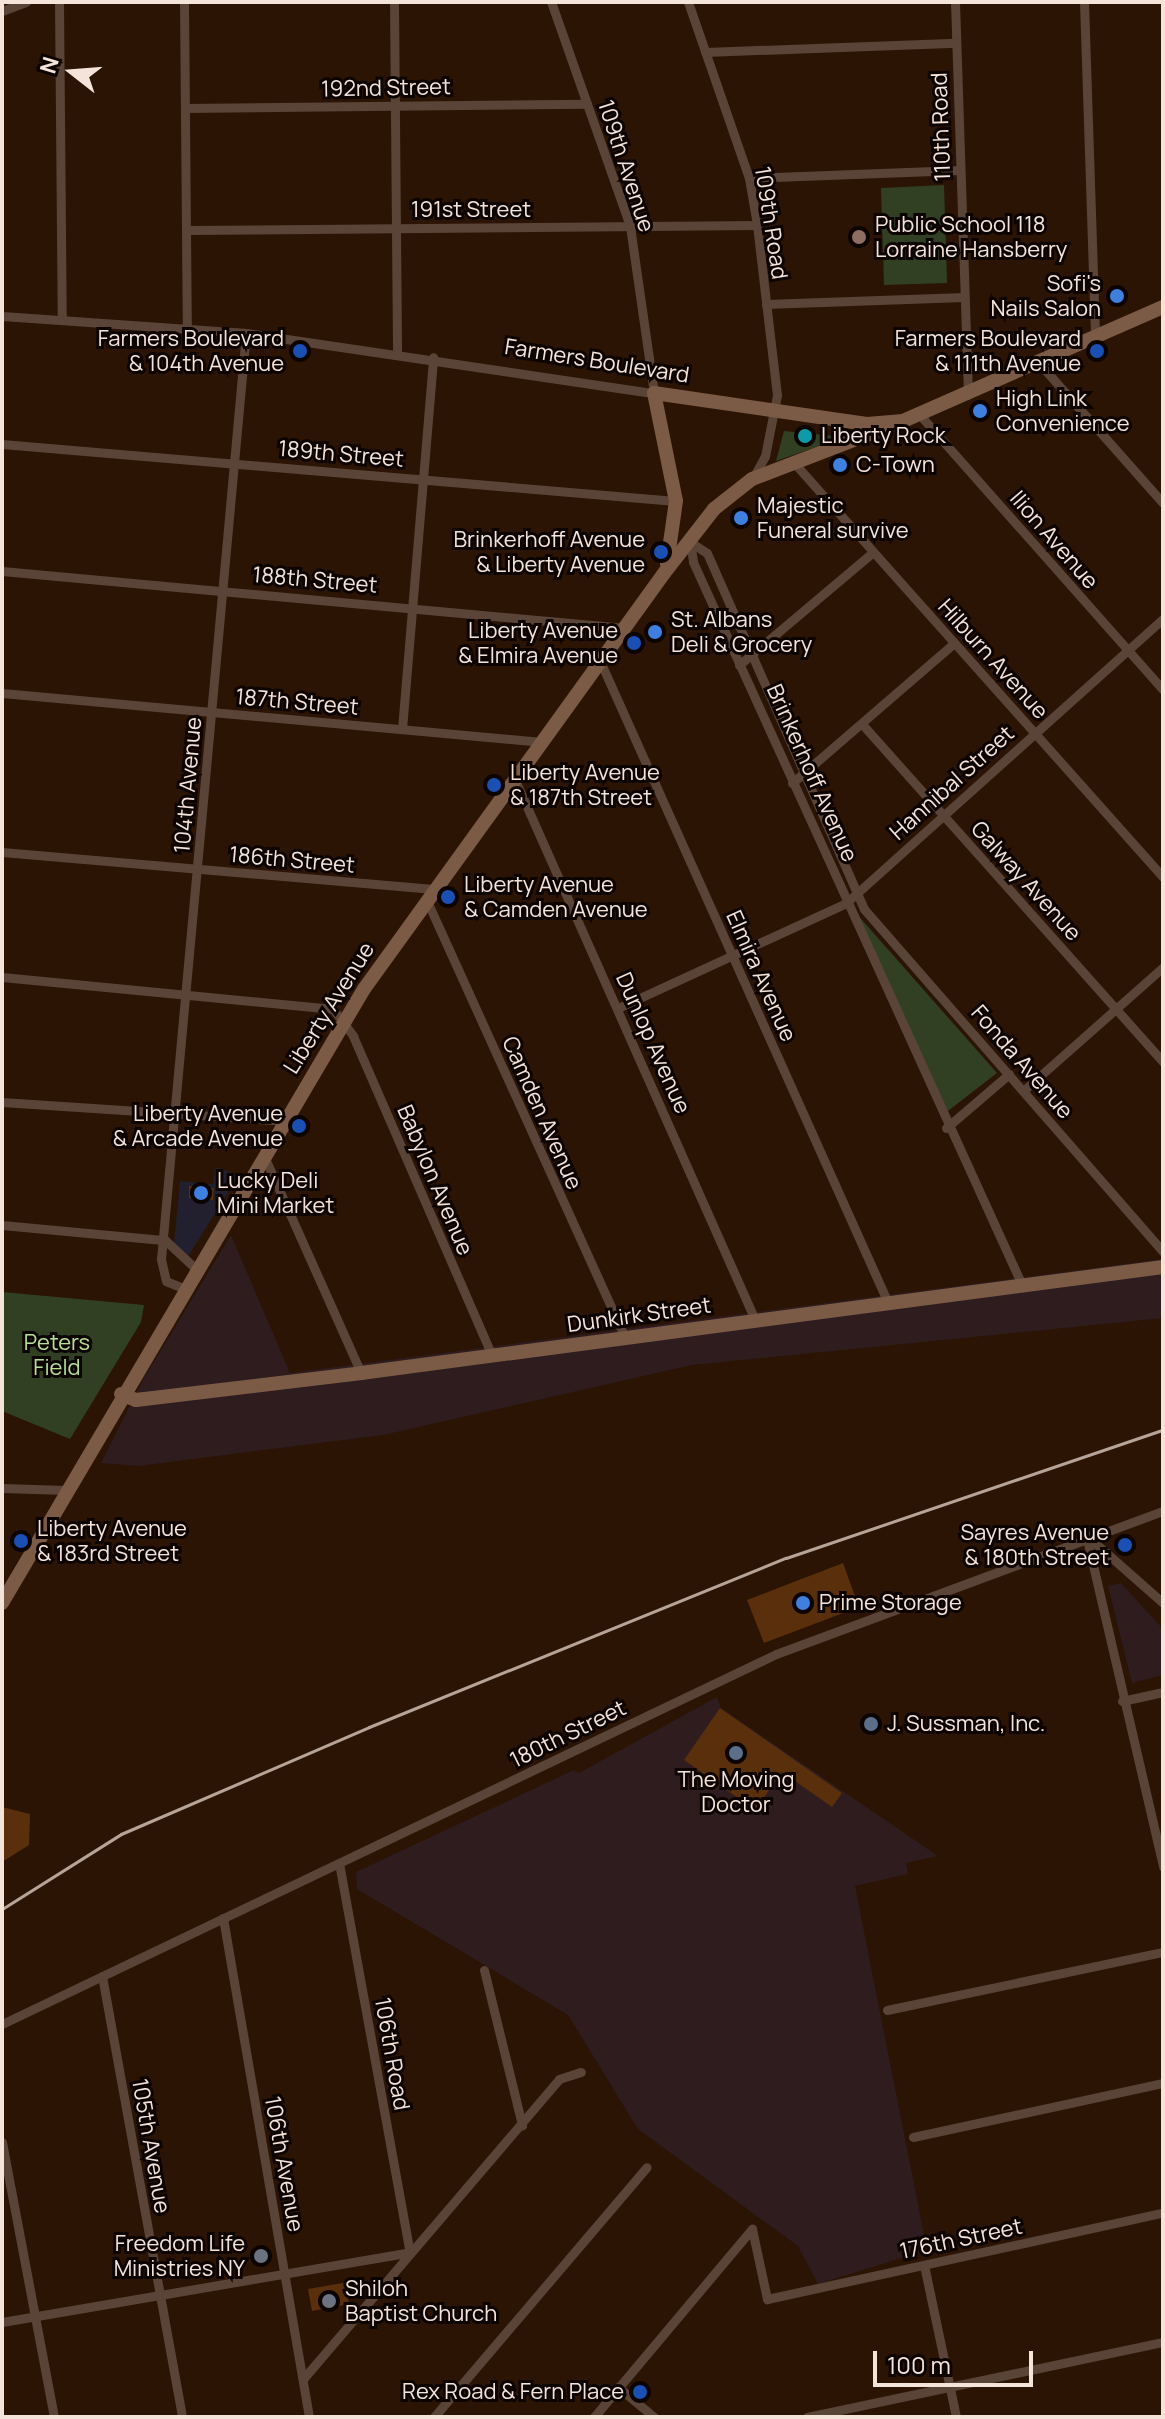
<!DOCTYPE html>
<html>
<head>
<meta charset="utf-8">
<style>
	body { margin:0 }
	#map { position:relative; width:1165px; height:2419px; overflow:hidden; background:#2b1404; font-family:Manrope,sans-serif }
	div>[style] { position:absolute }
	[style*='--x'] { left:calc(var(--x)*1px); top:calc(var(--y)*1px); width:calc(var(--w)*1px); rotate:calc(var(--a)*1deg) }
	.commercial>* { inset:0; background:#221f2f }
	.industrial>* { inset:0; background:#2e1c1f }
	.green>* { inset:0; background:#314023 }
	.building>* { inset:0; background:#5a2f0b }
	.minor>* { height:9px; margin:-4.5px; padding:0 4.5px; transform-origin:4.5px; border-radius:4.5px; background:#594437 }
	.secondary>* { height:14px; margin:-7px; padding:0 7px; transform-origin:7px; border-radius:7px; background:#7b5a46 }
	.rail>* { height:3px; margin:-1.5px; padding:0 1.5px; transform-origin:1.5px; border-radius:1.5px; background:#b7a498 }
	.dots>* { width:22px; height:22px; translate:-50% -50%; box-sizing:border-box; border:4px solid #0c0401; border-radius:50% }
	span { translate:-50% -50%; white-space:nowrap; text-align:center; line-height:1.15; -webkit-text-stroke:6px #0c0401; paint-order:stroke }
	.street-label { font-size:22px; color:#f5e4da }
	.poi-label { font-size:22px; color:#f5e4da }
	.left { translate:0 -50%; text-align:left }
	.right { translate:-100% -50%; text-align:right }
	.park-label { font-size:22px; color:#b8e094 }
	.frame { position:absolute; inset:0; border:4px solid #f5e4da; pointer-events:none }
	.north { position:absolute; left:32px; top:32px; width:80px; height:80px; -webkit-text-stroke:6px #0c0401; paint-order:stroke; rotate:287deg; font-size:22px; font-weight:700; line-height:32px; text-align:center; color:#f5e4da }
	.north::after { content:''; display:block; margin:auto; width:28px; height:36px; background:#f5e4da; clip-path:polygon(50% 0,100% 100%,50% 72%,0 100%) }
	.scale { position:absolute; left:873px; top:2351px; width:160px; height:36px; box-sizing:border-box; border:4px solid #f5e4da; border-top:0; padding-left:10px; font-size:24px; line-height:28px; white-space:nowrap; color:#f5e4da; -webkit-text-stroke:6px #0c0401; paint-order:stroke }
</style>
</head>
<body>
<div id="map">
	<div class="commercial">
		<div style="clip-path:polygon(215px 1167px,239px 1175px,187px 1258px,174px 1243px,180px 1181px,213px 1184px)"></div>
	</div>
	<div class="industrial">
		<div style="clip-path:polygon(231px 1235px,290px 1373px,1163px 1259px,1163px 1318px,692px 1365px,383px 1435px,138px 1466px,101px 1463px,144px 1378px)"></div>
		<div style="clip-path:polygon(1121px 1583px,1163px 1629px,1163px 1675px,1132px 1683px,1108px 1586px)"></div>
		<div style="clip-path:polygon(717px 1697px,721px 1708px,938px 1856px,906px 1863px,908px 1874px,855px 1886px,927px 2250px,818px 2284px,798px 2246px,638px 2129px,568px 2015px,357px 1889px,356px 1872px,574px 1770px,579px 1773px)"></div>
	</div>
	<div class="green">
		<div style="clip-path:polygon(944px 185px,947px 283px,884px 285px,881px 188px)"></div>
		<div style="clip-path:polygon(784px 431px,844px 437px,776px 461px)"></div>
		<div style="clip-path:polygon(855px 912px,997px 1073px,944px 1114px)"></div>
		<div style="clip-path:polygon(2px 1292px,144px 1305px,141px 1322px,70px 1439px,2px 1411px)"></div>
	</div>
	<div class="building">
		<div style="clip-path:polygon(189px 1186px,214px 1188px,213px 1200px,189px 1198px)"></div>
		<div style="clip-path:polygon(843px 1563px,859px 1607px,764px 1643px,747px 1600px)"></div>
		<div style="clip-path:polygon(720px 1708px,842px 1793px,832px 1807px,782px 1772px,755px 1810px,684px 1760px)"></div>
		<div style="clip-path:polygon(2px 1807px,30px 1814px,29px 1845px,2px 1862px)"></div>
		<div style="clip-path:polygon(360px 2280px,362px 2291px,348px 2298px,349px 2304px,312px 2311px,308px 2289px)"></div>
	</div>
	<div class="minor">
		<div style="--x:59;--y:2;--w:318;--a:89.5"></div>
		<div style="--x:184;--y:2;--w:327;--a:89.5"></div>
		<div style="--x:394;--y:2;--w:350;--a:89.5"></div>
		<div style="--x:688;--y:2;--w:186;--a:70.9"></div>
		<div style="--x:749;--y:178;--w:48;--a:80.3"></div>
		<div style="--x:757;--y:225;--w:171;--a:83.3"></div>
		<div style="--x:777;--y:395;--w:62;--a:101.1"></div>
		<div style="--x:765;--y:456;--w:25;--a:119"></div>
		<div style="--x:955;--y:2;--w:393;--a:88.1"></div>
		<div style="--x:1084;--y:2;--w:334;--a:88.1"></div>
		<div style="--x:2;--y:11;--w:26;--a:-21"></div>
		<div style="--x:705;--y:52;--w:251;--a:-2.1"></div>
		<div style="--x:185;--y:108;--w:402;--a:-0.6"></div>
		<div style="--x:749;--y:178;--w:211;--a:-2.2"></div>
		<div style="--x:186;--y:230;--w:571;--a:-0.5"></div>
		<div style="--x:766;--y:304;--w:198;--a:-2"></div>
		<div style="--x:2;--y:316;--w:245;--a:4"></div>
		<div style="--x:246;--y:333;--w:412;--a:8.4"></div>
		<div style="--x:654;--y:393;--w:169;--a:-98.2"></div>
		<div style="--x:630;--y:226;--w:238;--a:-109.4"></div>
		<div style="--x:1039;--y:363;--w:187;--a:48.5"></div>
		<div style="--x:919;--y:414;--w:368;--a:48.5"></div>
		<div style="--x:2;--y:444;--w:676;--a:4.83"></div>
		<div style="--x:796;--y:465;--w:552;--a:48.31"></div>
		<div style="--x:690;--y:542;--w:20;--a:33"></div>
		<div style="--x:707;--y:553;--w:389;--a:66.2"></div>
		<div style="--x:864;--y:909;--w:455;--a:48.9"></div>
		<div style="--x:690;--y:542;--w:20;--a:81"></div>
		<div style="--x:693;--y:562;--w:797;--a:65.53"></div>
		<div style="--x:2;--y:571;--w:626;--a:5.23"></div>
		<div style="--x:600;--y:661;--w:706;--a:65.83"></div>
		<div style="--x:739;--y:665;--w:175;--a:-40.1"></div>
		<div style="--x:2;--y:693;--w:542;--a:5.18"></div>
		<div style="--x:862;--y:724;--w:453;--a:48.3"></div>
		<div style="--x:402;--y:729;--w:373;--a:-85.2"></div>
		<div style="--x:515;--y:780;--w:593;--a:66.03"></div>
		<div style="--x:792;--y:783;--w:214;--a:-40.8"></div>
		<div style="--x:2;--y:852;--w:436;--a:4.9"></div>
		<div style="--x:427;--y:901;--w:481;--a:65.6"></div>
		<div style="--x:2;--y:977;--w:333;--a:5.5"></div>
		<div style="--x:333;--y:1009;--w:34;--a:53"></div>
		<div style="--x:353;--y:1036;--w:349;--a:66.5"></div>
		<div style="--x:618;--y:1008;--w:251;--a:-24.7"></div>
		<div style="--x:846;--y:903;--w:426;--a:-41.9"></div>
		<div style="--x:1023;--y:1091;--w:187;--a:-41.5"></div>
		<div style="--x:2;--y:1102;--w:284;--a:3.8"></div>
		<div style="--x:946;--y:1128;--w:83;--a:-40.6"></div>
		<div style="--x:264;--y:1156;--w:238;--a:65.9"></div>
		<div style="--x:2;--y:1225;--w:164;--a:5.3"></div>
		<div style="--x:165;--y:1240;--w:41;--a:43"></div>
		<div style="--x:183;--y:1288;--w:18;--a:-158"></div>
		<div style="--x:166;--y:1281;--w:23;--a:-103"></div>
		<div style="--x:161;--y:1259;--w:930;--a:-84.76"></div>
		<div style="--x:2;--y:1488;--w:64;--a:1.8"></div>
		<div style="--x:1086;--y:1535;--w:341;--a:76.9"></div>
		<div style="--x:1086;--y:1535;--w:103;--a:41.4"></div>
		<div style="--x:1122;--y:1701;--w:42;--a:-12.4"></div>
		<div style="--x:339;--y:1863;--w:395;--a:79.7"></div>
		<div style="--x:223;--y:1918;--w:506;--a:80.22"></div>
		<div style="--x:484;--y:1970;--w:160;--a:76.2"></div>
		<div style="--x:102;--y:1976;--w:448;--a:79.7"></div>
		<div style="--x:887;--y:2010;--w:282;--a:-11.9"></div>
		<div style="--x:2;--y:2024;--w:858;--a:-25.55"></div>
		<div style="--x:776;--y:1654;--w:413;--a:-20.3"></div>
		<div style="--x:913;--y:2137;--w:256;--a:-12.2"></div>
		<div style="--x:2;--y:2142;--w:280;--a:79.3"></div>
		<div style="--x:752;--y:2229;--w:72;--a:77.9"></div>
		<div style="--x:767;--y:2299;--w:405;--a:-12.3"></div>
		<div style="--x:924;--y:2265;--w:155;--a:78.1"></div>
		<div style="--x:2;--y:2322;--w:414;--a:-9.7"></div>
		<div style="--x:303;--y:2379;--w:394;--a:-49.5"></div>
		<div style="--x:559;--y:2079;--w:23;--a:-18"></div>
		<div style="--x:618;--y:2387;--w:47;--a:39.8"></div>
		<div style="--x:434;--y:2417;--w:328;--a:-49.6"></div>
		<div style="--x:594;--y:2417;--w:246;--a:-50"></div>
		<div style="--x:807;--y:2417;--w:364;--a:-11.9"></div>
	</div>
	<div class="secondary">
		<div style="--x:667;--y:564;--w:64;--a:-81.9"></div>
		<div style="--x:676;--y:501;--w:110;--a:-101.5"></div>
		<div style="--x:654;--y:393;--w:215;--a:8.3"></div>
		<div style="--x:867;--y:424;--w:36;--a:-5"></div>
		<div style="--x:903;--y:421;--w:284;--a:-23.7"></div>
		<div style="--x:121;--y:1394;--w:16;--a:22"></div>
		<div style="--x:136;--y:1400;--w:227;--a:-6.8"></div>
		<div style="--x:361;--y:1373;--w:809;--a:-7.53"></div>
		<div style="--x:2;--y:1603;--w:713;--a:-59.48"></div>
		<div style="--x:364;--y:989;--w:514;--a:-54.18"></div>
		<div style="--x:665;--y:572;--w:80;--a:-52.1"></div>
		<div style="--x:714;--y:509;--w:48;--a:-38.3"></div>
		<div style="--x:752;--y:479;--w:162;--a:-21"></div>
	</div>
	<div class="rail">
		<div style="--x:2;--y:1909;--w:141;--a:-32.2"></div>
		<div style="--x:121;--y:1834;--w:270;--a:-23.3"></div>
		<div style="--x:369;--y:1727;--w:450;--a:-22.1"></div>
		<div style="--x:786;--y:1558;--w:398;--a:-18.8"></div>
	</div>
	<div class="dots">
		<div style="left:859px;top:237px;background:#8d6e63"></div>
		<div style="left:1117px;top:296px;background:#3f7fe0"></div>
		<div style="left:300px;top:351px;background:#1a4fb4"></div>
		<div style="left:1097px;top:351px;background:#1a4fb4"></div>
		<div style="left:980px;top:411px;background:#3f7fe0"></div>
		<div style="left:805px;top:436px;background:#0f9aa8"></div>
		<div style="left:840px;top:465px;background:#3f7fe0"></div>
		<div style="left:741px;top:518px;background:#3f7fe0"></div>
		<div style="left:661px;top:552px;background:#1a4fb4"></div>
		<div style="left:655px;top:632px;background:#3f7fe0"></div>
		<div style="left:634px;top:643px;background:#1a4fb4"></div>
		<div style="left:494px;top:785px;background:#1a4fb4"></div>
		<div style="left:448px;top:897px;background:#1a4fb4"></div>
		<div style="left:299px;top:1126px;background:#1a4fb4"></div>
		<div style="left:201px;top:1193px;background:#3f7fe0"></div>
		<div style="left:21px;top:1541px;background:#1a4fb4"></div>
		<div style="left:1125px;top:1545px;background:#1a4fb4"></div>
		<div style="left:803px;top:1603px;background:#3f7fe0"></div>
		<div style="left:871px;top:1724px;background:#5c6f8a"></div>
		<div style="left:736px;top:1753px;background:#5c6f8a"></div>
		<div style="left:261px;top:2256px;background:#6b7280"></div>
		<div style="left:329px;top:2301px;background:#6b7280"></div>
		<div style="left:640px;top:2392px;background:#1a4fb4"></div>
	</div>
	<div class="street-label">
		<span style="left:386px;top:88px;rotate:-1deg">192nd Street</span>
		<span style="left:941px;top:127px;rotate:-92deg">110th Road</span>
		<span style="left:626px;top:166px;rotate:72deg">109th Avenue</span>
		<span style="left:471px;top:210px">191st Street</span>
		<span style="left:771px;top:223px;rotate:81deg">109th Road</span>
		<span style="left:597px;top:361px;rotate:9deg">Farmers Boulevard</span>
		<span style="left:341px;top:454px;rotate:5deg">189th Street</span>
		<span style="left:1054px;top:540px;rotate:49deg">Ilion Avenue</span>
		<span style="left:315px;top:580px;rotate:5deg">188th Street</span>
		<span style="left:993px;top:659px;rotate:48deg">Hilburn Avenue</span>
		<span style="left:297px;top:702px;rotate:5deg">187th Street</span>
		<span style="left:812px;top:773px;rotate:66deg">Brinkerhoff Avenue</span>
		<span style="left:952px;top:783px;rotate:-42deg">Hannibal Street</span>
		<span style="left:188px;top:785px;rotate:-85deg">104th Avenue</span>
		<span style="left:292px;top:860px;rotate:5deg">186th Street</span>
		<span style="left:1026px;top:881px;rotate:48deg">Galway Avenue</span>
		<span style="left:761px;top:976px;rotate:66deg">Elmira Avenue</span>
		<span style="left:329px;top:1008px;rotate:-58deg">Liberty Avenue</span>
		<span style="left:653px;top:1043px;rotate:66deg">Dunlop Avenue</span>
		<span style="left:1022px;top:1062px;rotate:49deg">Fonda Avenue</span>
		<span style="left:542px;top:1113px;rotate:66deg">Camden Avenue</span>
		<span style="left:435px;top:1180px;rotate:67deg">Babylon Avenue</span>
		<span style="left:639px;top:1315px;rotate:-8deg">Dunkirk Street</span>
		<span style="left:568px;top:1734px;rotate:-26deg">180th Street</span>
		<span style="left:392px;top:2054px;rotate:80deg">106th Road</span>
		<span style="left:151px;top:2146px;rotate:80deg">105th Avenue</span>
		<span style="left:284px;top:2164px;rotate:80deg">106th Avenue</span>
		<span style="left:961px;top:2239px;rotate:-12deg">176th Street</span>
	</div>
	<div class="poi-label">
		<span class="left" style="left:875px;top:237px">Public School 118<br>Lorraine Hansberry</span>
		<span class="right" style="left:1101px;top:296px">Sofi's<br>Nails Salon</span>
		<span class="right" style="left:284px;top:351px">Farmers Boulevard<br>&amp; 104th Avenue</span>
		<span class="right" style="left:1081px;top:351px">Farmers Boulevard<br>&amp; 111th Avenue</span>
		<span class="left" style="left:996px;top:411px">High Link<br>Convenience</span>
		<span class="left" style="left:821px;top:436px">Liberty Rock</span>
		<span class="left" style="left:856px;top:465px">C-Town</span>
		<span class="left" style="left:757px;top:518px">Majestic<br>Funeral survive</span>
		<span class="right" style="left:645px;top:552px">Brinkerhoff Avenue<br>&amp; Liberty Avenue</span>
		<span class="left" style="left:671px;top:632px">St. Albans<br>Deli &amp; Grocery</span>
		<span class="right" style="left:618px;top:643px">Liberty Avenue<br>&amp; Elmira Avenue</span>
		<span class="left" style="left:510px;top:785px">Liberty Avenue<br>&amp; 187th Street</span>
		<span class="left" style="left:464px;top:897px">Liberty Avenue<br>&amp; Camden Avenue</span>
		<span class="right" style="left:283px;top:1126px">Liberty Avenue<br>&amp; Arcade Avenue</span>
		<span class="left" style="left:217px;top:1193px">Lucky Deli<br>Mini Market</span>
		<span class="left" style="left:37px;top:1541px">Liberty Avenue<br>&amp; 183rd Street</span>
		<span class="right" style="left:1109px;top:1545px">Sayres Avenue<br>&amp; 180th Street</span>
		<span class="left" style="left:819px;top:1603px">Prime Storage</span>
		<span class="left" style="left:887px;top:1724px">J. Sussman, Inc.</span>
		<span style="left:736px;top:1792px">The Moving<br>Doctor</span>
		<span class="right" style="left:245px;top:2256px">Freedom Life<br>Ministries NY</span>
		<span class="left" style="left:345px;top:2301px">Shiloh<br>Baptist Church</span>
		<span class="right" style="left:624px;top:2392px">Rex Road &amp; Fern Place</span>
	</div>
	<div class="park-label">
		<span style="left:57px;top:1355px">Peters<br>Field</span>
	</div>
	<div class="frame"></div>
	<div class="north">N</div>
	<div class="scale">100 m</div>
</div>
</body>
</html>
